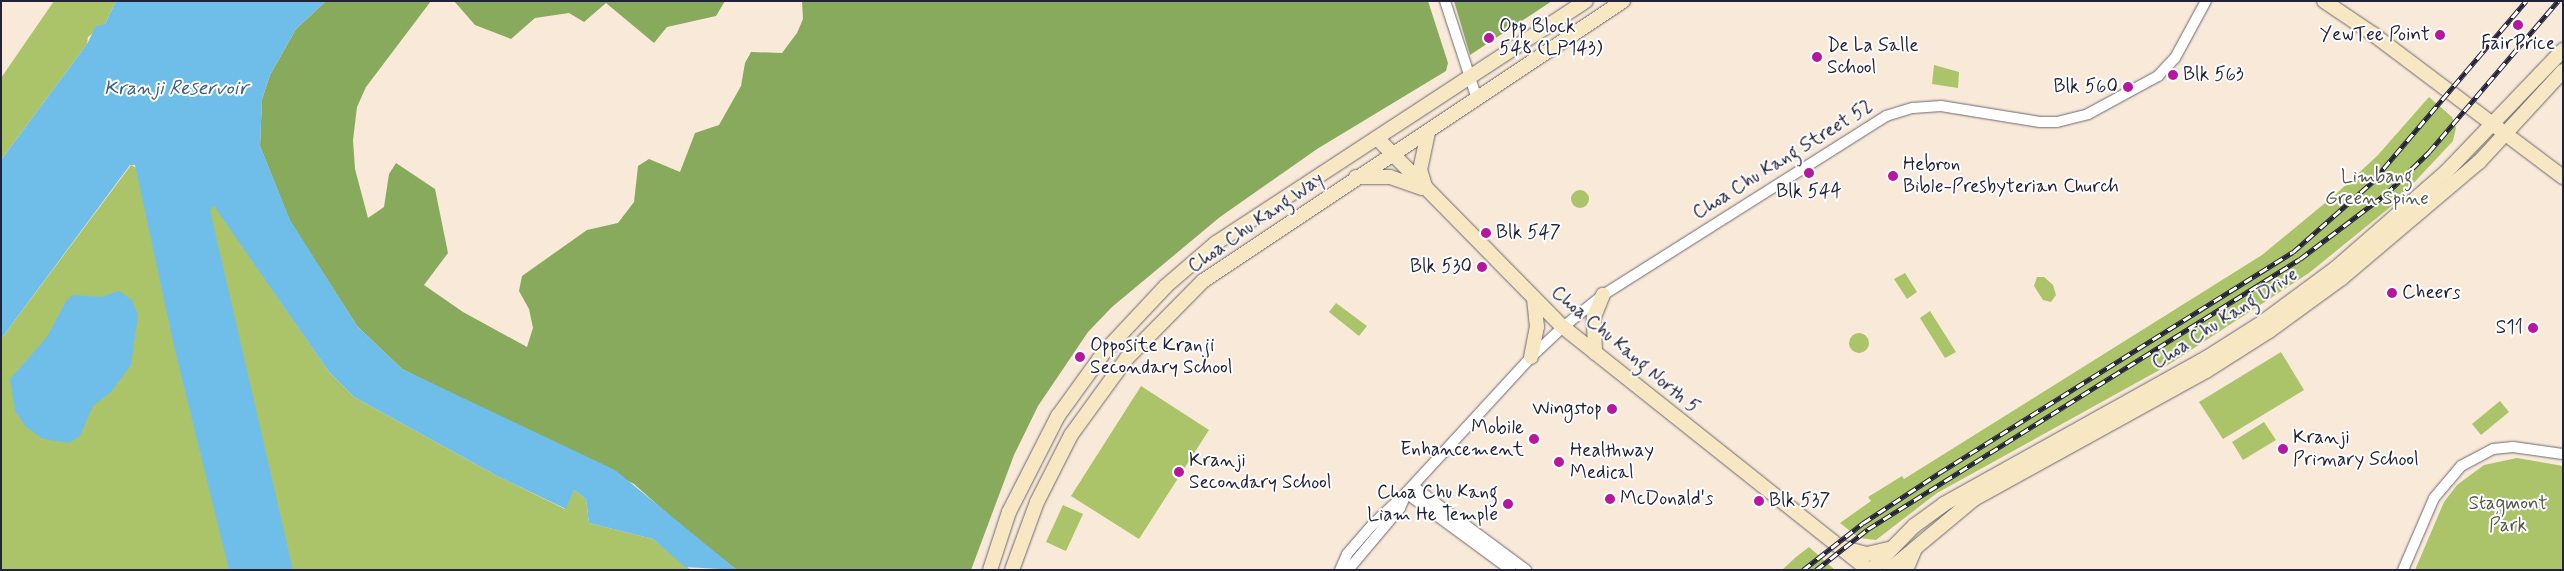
<!DOCTYPE html>
<html>
<head>
<meta charset="utf-8">
<style>
	body { margin:0 }
	#map { position:relative; width:2564px; height:571px; overflow:hidden; background:#f9e9d8; font-family:Mynerve,sans-serif }
	div>[style] { position:absolute }
	[style*='--x'] { left:calc(var(--x)*1px); top:calc(var(--y)*1px); width:calc(var(--w)*1px); rotate:calc(var(--a)*1deg) }
	.green>* { inset:0; background:#abc469 }
	.round { border-radius:50% }
	.forest>* { inset:0; background:#88aa5d }
	.water>* { inset:0; background:#6ebee9 }
	.roads { filter:drop-shadow(0 0 1px #6d6872) drop-shadow(0 0 1px #6d6872) }
	.street>* { height:10px; margin:-5px; padding:0 5px; transform-origin:5px; border-radius:5px; background:#fff }
	.secondary>* { height:14px; margin:-7px; padding:0 7px; transform-origin:7px; border-radius:7px; background:#f7e8c3 }
	.rail>* { height:5px; margin-top:-2.5px; transform-origin:0; background:repeating-linear-gradient(90deg,#fff 0 9px,#22223b 0 18px); box-sizing:border-box; border-block:1px solid #22223b }
	.dots>* { width:14px; height:14px; translate:-50% -50%; box-sizing:border-box; border:2px solid #fff; border-radius:50% }
	span { translate:-50% -50%; white-space:nowrap; text-align:center; line-height:1.15; -webkit-text-stroke:4px #fff; paint-order:stroke }
	.poi-label { font-size:19px; color:#22223b }
	.left { translate:0 -50%; text-align:left }
	.right { translate:-100% -50%; text-align:right }
	.street-label { font-size:19px; color:#22223b }
	.park-label { font-size:19px; color:#525b4b }
	.water-label { font-size:20px; color:#406081; font-style:italic }
	.frame { position:absolute; inset:0; border:2px solid #22223b; pointer-events:none }
</style>
</head>
<body>
<div id="map">
	<div class="green">
		<div style="clip-path:polygon(54px 1px,116px 1px,105px 24px,88px 37px,87px 44px,1px 160px,1px 78px)"></div>
		<div style="clip-path:polygon(1934px 65px,1959px 72px,1958px 88px,1932px 84px)"></div>
		<div style="clip-path:polygon(2429px 97px,2452px 117px,2456px 128px,2453px 141px,2394px 204px,2309px 273px,2165px 367px,1937px 493px,1876px 540px,1859px 538px,1840px 523px,1871px 501px,1868px 497px,1902px 476px,1904px 479px,2262px 255px,2336px 194px,2378px 155px)"></div>
		<div style="clip-path:polygon(131px 165px,215px 206px,329px 372px,354px 397px,499px 477px,565px 509px,574px 490px,586px 499px,589px 523px,653px 539px,691px 570px,1px 570px,1px 339px)"></div>
		<div class="round" style="left:1571px;top:190px;width:18px;height:18px"></div>
		<div style="clip-path:polygon(1905px 273px,1917px 292px,1907px 299px,1894px 279px)"></div>
		<div style="clip-path:polygon(2037px 277px,2044px 277px,2053px 285px,2056px 295px,2051px 302px,2043px 300px,2034px 286px)"></div>
		<div style="clip-path:polygon(1336px 303px,1367px 326px,1359px 336px,1329px 312px)"></div>
		<div style="clip-path:polygon(1930px 311px,1956px 352px,1945px 358px,1920px 318px)"></div>
		<div class="round" style="left:1849px;top:333px;width:20px;height:20px"></div>
		<div style="clip-path:polygon(2281px 352px,2304px 390px,2223px 439px,2199px 402px)"></div>
		<div style="clip-path:polygon(1141px 386px,1209px 430px,1139px 539px,1071px 496px)"></div>
		<div style="clip-path:polygon(2500px 401px,2509px 412px,2481px 435px,2472px 424px)"></div>
		<div style="clip-path:polygon(2264px 422px,2276px 440px,2243px 460px,2232px 442px)"></div>
		<div style="clip-path:polygon(2517px 458px,2563px 466px,2563px 570px,2415px 570px,2444px 502px,2457px 485px,2484px 465px)"></div>
		<div style="clip-path:polygon(1063px 505px,1083px 514px,1066px 551px,1046px 542px)"></div>
		<div style="clip-path:polygon(1809px 547px,1835px 570px,1782px 570px,1796px 557px)"></div>
	</div>
	<div class="forest">
		<div style="clip-path:polygon(326px 1px,431px 1px,366px 87px,357px 107px,353px 140px,355px 169px,368px 218px,384px 207px,389px 174px,396px 163px,435px 189px,448px 253px,424px 285px,463px 312px,527px 347px,533px 328px,529px 309px,519px 291px,522px 276px,587px 230px,618px 223px,634px 202px,638px 166px,649px 159px,680px 172px,695px 133px,719px 125px,741px 86px,745px 63px,751px 52px,782px 53px,797px 33px,803px 19px,802px 1px,1428px 1px,1448px 63px,1446px 71px,1317px 149px,1220px 217px,1112px 307px,1088px 332px,1038px 406px,1014px 455px,971px 570px,737px 570px,688px 532px,634px 484px,402px 369px,357px 326px,290px 221px,260px 146px,262px 99px,270px 75px,296px 29px)"></div>
		<div style="clip-path:polygon(454px 1px,725px 1px,716px 16px,667px 27px,654px 43px,606px 3px,584px 22px,569px 13px,535px 18px,511px 39px,475px 25px)"></div>
		<div style="clip-path:polygon(1454px 1px,1552px 1px,1470px 55px)"></div>
	</div>
	<div class="water">
		<div style="clip-path:polygon(116px 1px,326px 1px,296px 29px,270px 75px,262px 99px,260px 146px,290px 220px,357px 326px,402px 369px,615px 470px,737px 570px,685px 567px,653px 539px,589px 523px,586px 499px,574px 490px,566px 509px,499px 477px,354px 397px,329px 372px,214px 206px,210px 210px,293px 570px,229px 570px,174px 346px,135px 165px,130px 165px,1px 339px,1px 160px,87px 44px,96px 26px,105px 24px)"></div>
		<div style="clip-path:polygon(119px 291px,132px 300px,138px 315px,131px 365px,111px 392px,93px 406px,80px 436px,69px 443px,43px 439px,26px 427px,15px 411px,10px 379px,47px 337px,66px 301px,73px 295px,101px 297px)"></div>
	</div>
	<div class="roads">
		<div class="street">
			<div style="--x:1445;--y:1;--w:103;--a:71.9"></div>
			<div style="--x:1413;--y:486;--w:141;--a:36.6"></div>
			<div style="--x:1406;--y:493;--w:130;--a:36.3"></div>
			<div style="--x:1340;--y:570;--w:17;--a:-66"></div>
			<div style="--x:1347;--y:554;--w:40;--a:-49"></div>
			<div style="--x:1373;--y:524;--w:45;--a:-43.2"></div>
			<div style="--x:1406;--y:493;--w:185;--a:-47.4"></div>
			<div style="--x:1531;--y:357;--w:44;--a:-43.2"></div>
			<div style="--x:1563;--y:327;--w:51;--a:-38.7"></div>
			<div style="--x:1603;--y:295;--w:335;--a:-32.3"></div>
			<div style="--x:1886;--y:116;--w:28;--a:-17"></div>
			<div style="--x:1913;--y:108;--w:28;--a:-4"></div>
			<div style="--x:1941;--y:106;--w:100;--a:9.2"></div>
			<div style="--x:2040;--y:122;--w:17;--a:0"></div>
			<div style="--x:2057;--y:122;--w:32;--a:-14"></div>
			<div style="--x:2088;--y:114;--w:80;--a:-28.5"></div>
			<div style="--x:2158;--y:76;--w:25;--a:-47"></div>
			<div style="--x:2175;--y:58;--w:65;--a:-61.5"></div>
			<div style="--x:1348;--y:570;--w:81;--a:-50"></div>
			<div style="--x:1400;--y:508;--w:15;--a:-67"></div>
			<div style="--x:2403;--y:570;--w:78;--a:-66.7"></div>
			<div style="--x:2434;--y:498;--w:42;--a:-49.8"></div>
			<div style="--x:2461;--y:466;--w:36;--a:-28"></div>
			<div style="--x:2493;--y:449;--w:20;--a:-6"></div>
			<div style="--x:2513;--y:447;--w:50;--a:8"></div>
		</div>
		<div class="secondary">
			<div style="--x:2324;--y:1;--w:59;--a:34"></div>
			<div style="--x:2373;--y:34;--w:238;--a:37"></div>
			<div style="--x:1377;--y:138;--w:265;--a:45.5"></div>
			<div style="--x:1563;--y:327;--w:390;--a:38.5"></div>
			<div style="--x:1356;--y:177;--w:34;--a:0"></div>
			<div style="--x:1390;--y:177;--w:34;--a:19"></div>
			<div style="--x:1425;--y:186;--w:17;--a:-107"></div>
			<div style="--x:1420;--y:170;--w:38;--a:-78"></div>
			<div style="--x:1595;--y:353;--w:36;--a:-92"></div>
			<div style="--x:1594;--y:317;--w:24;--a:-68"></div>
			<div style="--x:1531;--y:357;--w:31;--a:-79"></div>
			<div style="--x:1537;--y:327;--w:29;--a:-96"></div>
			<div style="--x:1844;--y:548;--w:24;--a:15"></div>
			<div style="--x:1867;--y:554;--w:22;--a:-13"></div>
			<div style="--x:990;--y:570;--w:61;--a:-71.9"></div>
			<div style="--x:1009;--y:512;--w:108;--a:-63"></div>
			<div style="--x:1058;--y:416;--w:80;--a:-54.1"></div>
			<div style="--x:1105;--y:351;--w:89;--a:-46.8"></div>
			<div style="--x:1166;--y:286;--w:66;--a:-40.7"></div>
			<div style="--x:1216;--y:243;--w:442;--a:-33.2"></div>
			<div style="--x:1012;--y:570;--w:72;--a:-69.8"></div>
			<div style="--x:1037;--y:502;--w:75;--a:-63.1"></div>
			<div style="--x:1071;--y:435;--w:95;--a:-54"></div>
			<div style="--x:1127;--y:358;--w:108;--a:-45.4"></div>
			<div style="--x:1203;--y:281;--w:505;--a:-33.69"></div>
			<div style="--x:1871;--y:570;--w:62;--a:-45.7"></div>
			<div style="--x:1914;--y:526;--w:37;--a:-36"></div>
			<div style="--x:1944;--y:504;--w:299;--a:-29.1"></div>
			<div style="--x:2205;--y:359;--w:69;--a:-32.5"></div>
			<div style="--x:2263;--y:322;--w:91;--a:-36.5"></div>
			<div style="--x:2336;--y:268;--w:147;--a:-41.1"></div>
			<div style="--x:2447;--y:171;--w:168;--a:-46.2"></div>
			<div style="--x:1889;--y:570;--w:111;--a:-39.9"></div>
			<div style="--x:1974;--y:499;--w:265;--a:-28.9"></div>
			<div style="--x:2206;--y:371;--w:75;--a:-32.4"></div>
			<div style="--x:2269;--y:331;--w:90;--a:-36"></div>
			<div style="--x:2342;--y:278;--w:180;--a:-40.3"></div>
			<div style="--x:2479;--y:162;--w:124;--a:-47.3"></div>
			<div style="--x:1906;--y:570;--w:23;--a:-67"></div>
		</div>
	</div>
	<div class="rail">
		<div style="--x:1803;--y:570;--w:76;--a:-38.1"></div>
		<div style="--x:1863;--y:523;--w:91;--a:-33.3"></div>
		<div style="--x:1939;--y:473;--w:417;--a:-32"></div>
		<div style="--x:2293;--y:252;--w:106;--a:-41.5"></div>
		<div style="--x:2372;--y:182;--w:238;--a:-49.6"></div>
		<div style="--x:1816;--y:570;--w:66;--a:-38.3"></div>
		<div style="--x:1868;--y:529;--w:509;--a:-32.01"></div>
		<div style="--x:2300;--y:259;--w:108;--a:-37.1"></div>
		<div style="--x:2386;--y:194;--w:60;--a:-44.3"></div>
		<div style="--x:2429;--y:152;--w:199;--a:-49.5"></div>
	</div>
	<div class="dots">
		<div style="left:2518px;top:25px;background:#b5179e"></div>
		<div style="left:2440px;top:35px;background:#b5179e"></div>
		<div style="left:1489px;top:38px;background:#b5179e"></div>
		<div style="left:1817px;top:57px;background:#b5179e"></div>
		<div style="left:2173px;top:75px;background:#b5179e"></div>
		<div style="left:2128px;top:87px;background:#b5179e"></div>
		<div style="left:1809px;top:173px;background:#b5179e"></div>
		<div style="left:1893px;top:176px;background:#b5179e"></div>
		<div style="left:1486px;top:233px;background:#b5179e"></div>
		<div style="left:1482px;top:267px;background:#b5179e"></div>
		<div style="left:2392px;top:293px;background:#b5179e"></div>
		<div style="left:2533px;top:328px;background:#b5179e"></div>
		<div style="left:1080px;top:357px;background:#b5179e"></div>
		<div style="left:1612px;top:409px;background:#b5179e"></div>
		<div style="left:1534px;top:439px;background:#b5179e"></div>
		<div style="left:2283px;top:449px;background:#b5179e"></div>
		<div style="left:1559px;top:462px;background:#b5179e"></div>
		<div style="left:1179px;top:472px;background:#b5179e"></div>
		<div style="left:1610px;top:499px;background:#b5179e"></div>
		<div style="left:1759px;top:501px;background:#b5179e"></div>
		<div style="left:1508px;top:504px;background:#b5179e"></div>
	</div>
	<div class="poi-label">
		<span class="left" style="left:1499px;top:38px">Opp Block<br>548 (LP143)</span>
		<span class="right" style="left:2430px;top:35px">YewTee Point</span>
		<span style="left:2518px;top:44px">FairPrice</span>
		<span class="left" style="left:1827px;top:57px">De La Salle<br>School</span>
		<span class="left" style="left:2183px;top:75px">Blk 563</span>
		<span class="right" style="left:2118px;top:87px">Blk 560</span>
		<span class="left" style="left:1903px;top:176px">Hebron<br>Bible-Presbyterian Church</span>
		<span style="left:1809px;top:192px">Blk 544</span>
		<span class="left" style="left:1496px;top:233px">Blk 547</span>
		<span class="right" style="left:1472px;top:267px">Blk 530</span>
		<span class="left" style="left:2402px;top:293px">Cheers</span>
		<span class="right" style="left:2523px;top:328px">S11</span>
		<span class="left" style="left:1090px;top:357px">Opposite Kranji<br>Secondary School</span>
		<span class="right" style="left:1602px;top:409px">Wingstop</span>
		<span class="right" style="left:1524px;top:439px">Mobile<br>Enhancement</span>
		<span class="left" style="left:2293px;top:449px">Kranji<br>Primary School</span>
		<span class="left" style="left:1570px;top:462px">Healthway<br>Medical</span>
		<span class="left" style="left:1189px;top:472px">Kranji<br>Secondary School</span>
		<span class="right" style="left:1498px;top:504px">Choa Chu Kang<br>Liam He Temple</span>
		<span class="left" style="left:1620px;top:499px">McDonald's</span>
		<span class="left" style="left:1769px;top:501px">Blk 537</span>
	</div>
	<div class="street-label">
		<span style="left:1783px;top:160px;rotate:-32deg">Choa Chu Kang Street 52</span>
		<span style="left:1256px;top:223px;rotate:-35deg">Choa Chu Kang Way</span>
		<span style="left:2225px;top:319px;rotate:-33deg">Choa Chu Kang Drive</span>
		<span style="left:1625px;top:350px;rotate:40deg">Choa Chu Kang North 5</span>
	</div>
	<div class="park-label">
		<span style="left:2377px;top:188px">Limbang<br>Green Spine</span>
		<span style="left:2508px;top:515px">Stagmont<br>Park</span>
	</div>
	<div class="water-label">
		<span style="left:176px;top:88px">Kranji Reservoir</span>
	</div>
	<div class="frame"></div>
</div>
</body>
</html>
